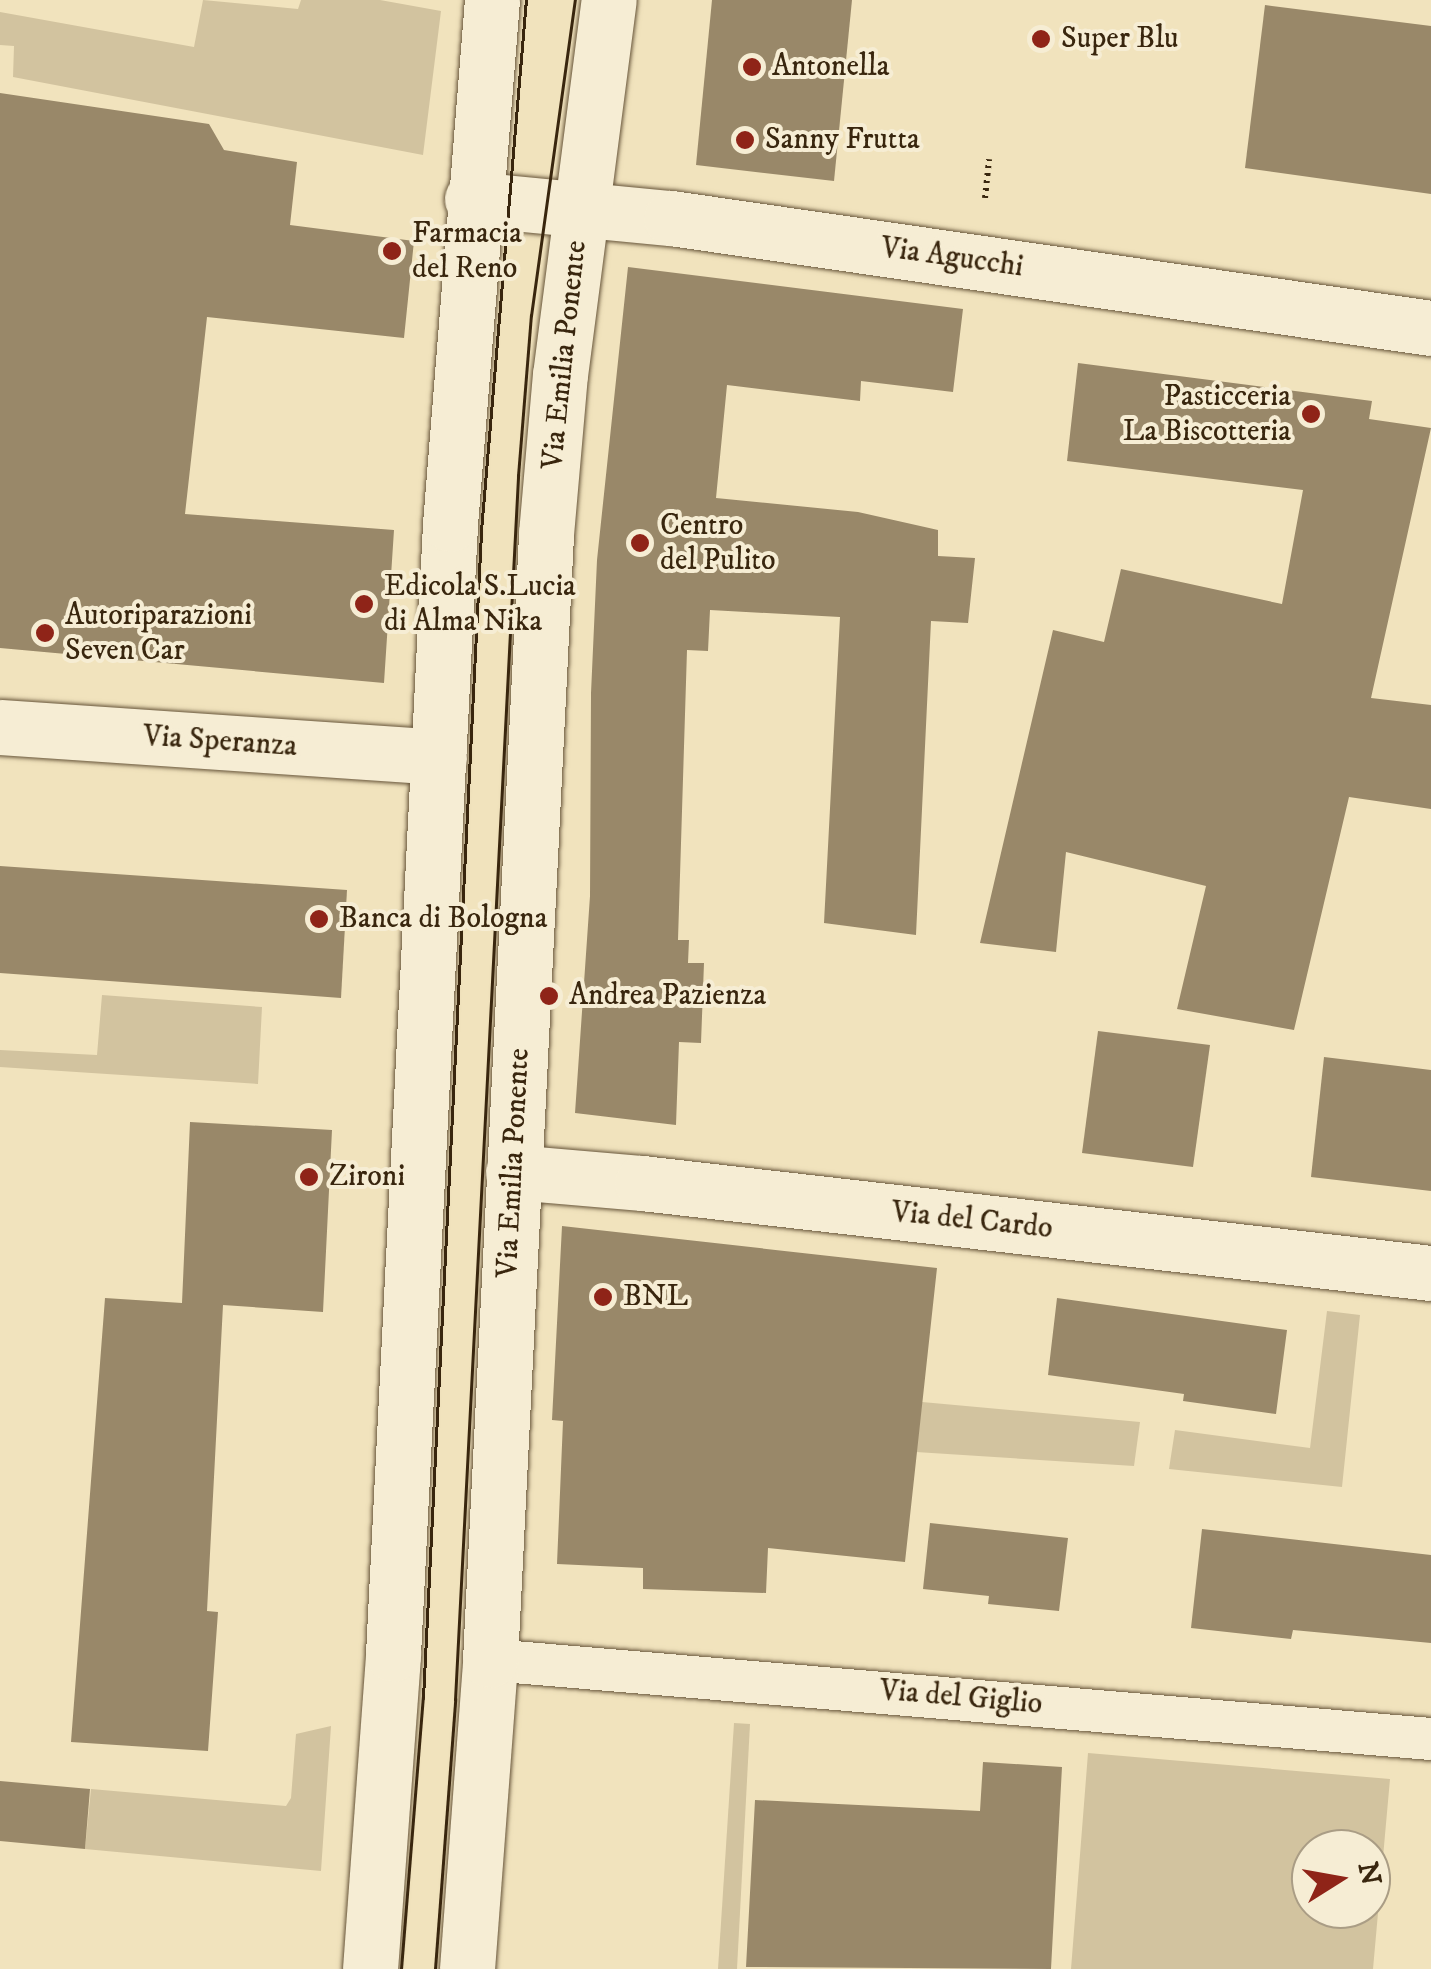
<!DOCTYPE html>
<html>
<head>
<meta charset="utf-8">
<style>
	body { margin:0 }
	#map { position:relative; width:1431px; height:1969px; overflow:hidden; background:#f1e3bd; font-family:"IM FELL DW Pica",serif }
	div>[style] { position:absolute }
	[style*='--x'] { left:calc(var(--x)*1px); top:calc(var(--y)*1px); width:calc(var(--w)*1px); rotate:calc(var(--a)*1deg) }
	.green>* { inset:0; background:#d2c39f }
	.building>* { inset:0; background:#998869 }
	.path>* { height:6px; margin-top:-3px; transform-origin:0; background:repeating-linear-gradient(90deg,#39260e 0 2.5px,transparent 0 7.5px) }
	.roads { filter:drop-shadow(0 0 2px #67553a) drop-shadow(0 0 2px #67553a) }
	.lane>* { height:42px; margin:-21px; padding:0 21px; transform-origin:21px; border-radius:21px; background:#f6edd4 }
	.street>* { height:55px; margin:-27.5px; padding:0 27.5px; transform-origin:27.5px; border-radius:27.5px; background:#f6edd4 }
	.secondary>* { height:55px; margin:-27.5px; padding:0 27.5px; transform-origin:27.5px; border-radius:27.5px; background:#f6edd4 }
	.tram>* { height:2.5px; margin:-1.25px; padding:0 1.25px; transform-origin:1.25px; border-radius:1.25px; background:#39260e }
	.dots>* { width:28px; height:28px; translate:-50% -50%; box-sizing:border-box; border:5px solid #f6edd4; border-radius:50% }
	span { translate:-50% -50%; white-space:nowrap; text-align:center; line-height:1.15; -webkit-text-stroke:8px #f6edd4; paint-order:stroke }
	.poi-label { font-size:30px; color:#39260e }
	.left { translate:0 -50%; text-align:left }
	.right { translate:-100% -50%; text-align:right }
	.street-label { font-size:30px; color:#39260e }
	.north { position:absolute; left:1291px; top:1829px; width:100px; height:100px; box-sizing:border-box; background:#f6edd4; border:2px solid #aa9d85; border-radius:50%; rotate:79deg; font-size:28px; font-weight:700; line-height:40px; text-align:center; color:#39260e }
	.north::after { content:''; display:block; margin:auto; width:35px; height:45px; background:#8f2418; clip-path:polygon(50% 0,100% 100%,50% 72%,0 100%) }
</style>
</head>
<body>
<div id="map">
	<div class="green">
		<div style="clip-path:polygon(203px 0,298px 9px,301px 0,380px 0,441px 11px,423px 155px,13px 77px,14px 46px,0 45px,0 12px,194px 47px)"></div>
		<div style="clip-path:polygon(102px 995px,262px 1007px,258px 1084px,0 1067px,0 1050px,97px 1055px)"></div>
		<div style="clip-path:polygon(1327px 1311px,1360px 1315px,1342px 1487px,1169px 1469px,1175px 1430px,1310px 1448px)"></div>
		<div style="clip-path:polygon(922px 1402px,1140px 1422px,1134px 1466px,916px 1452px)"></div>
		<div style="clip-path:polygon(734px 1723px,750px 1724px,737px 1969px,718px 1969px)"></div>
		<div style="clip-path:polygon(331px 1726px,321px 1871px,85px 1849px,91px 1789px,286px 1806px,291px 1798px,296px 1734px)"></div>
		<div style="clip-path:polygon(evenodd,1088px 1753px,1390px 1779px,1373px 1969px,1071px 1969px,1088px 1753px,1311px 1849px,1371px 1849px,1371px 1909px,1311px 1909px,1311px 1849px)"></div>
	</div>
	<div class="building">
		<div style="clip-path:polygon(712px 0,852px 0,834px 181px,696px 165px)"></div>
		<div style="clip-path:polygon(1265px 5px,1431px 26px,1431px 194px,1245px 168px)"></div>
		<div style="clip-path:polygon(0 93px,209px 124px,224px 150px,297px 162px,290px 225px,414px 241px,404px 338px,207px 317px,185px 514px,394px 530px,384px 683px,0 648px)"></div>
		<div style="clip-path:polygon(628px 267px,963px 309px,953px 392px,861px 381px,860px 401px,727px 385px,716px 498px,858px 512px,938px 530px,938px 556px,975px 558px,968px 623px,931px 621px,916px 935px,824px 923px,840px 617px,710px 610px,708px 651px,687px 650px,678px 940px,689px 940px,688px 963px,704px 963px,701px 1043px,679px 1042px,676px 1125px,575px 1113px,590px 896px,591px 693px,597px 560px)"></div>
		<div style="clip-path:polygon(1078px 363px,1372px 401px,1369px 419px,1431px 428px,1371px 698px,1431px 705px,1431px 809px,1349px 797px,1294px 1030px,1177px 1009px,1206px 886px,1066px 852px,1056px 952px,980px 943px,1053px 630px,1104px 642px,1121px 569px,1282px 604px,1303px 490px,1067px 461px)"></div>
		<div style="clip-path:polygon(0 866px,347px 890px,341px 998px,0 973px)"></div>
		<div style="clip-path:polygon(1098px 1031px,1210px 1045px,1193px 1167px,1082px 1153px)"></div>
		<div style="clip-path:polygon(1324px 1057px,1431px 1070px,1431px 1191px,1311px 1177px)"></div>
		<div style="clip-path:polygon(190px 1122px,332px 1130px,323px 1312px,223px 1305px,207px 1611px,218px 1612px,208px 1751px,71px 1742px,105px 1298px,182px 1303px)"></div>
		<div style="clip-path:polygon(562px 1226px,937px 1268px,905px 1562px,768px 1548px,766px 1593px,643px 1589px,643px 1568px,557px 1564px,563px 1421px,552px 1420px)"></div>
		<div style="clip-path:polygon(1057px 1298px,1287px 1330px,1276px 1414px,1183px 1401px,1184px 1394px,1048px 1375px)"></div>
		<div style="clip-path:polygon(930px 1523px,1068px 1538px,1059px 1611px,988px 1604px,989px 1596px,923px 1589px)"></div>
		<div style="clip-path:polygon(1202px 1529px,1431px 1555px,1431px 1643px,1293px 1630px,1291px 1639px,1191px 1628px)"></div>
		<div style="clip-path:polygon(983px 1762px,1062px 1767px,1051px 1969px,746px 1967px,755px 1800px,980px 1811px)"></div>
		<div style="clip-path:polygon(0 1781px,90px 1789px,85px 1849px,0 1841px)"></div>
	</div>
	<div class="path">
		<div style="--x:985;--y:198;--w:39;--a:-84"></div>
	</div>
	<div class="roads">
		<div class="lane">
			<div style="--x:490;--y:1660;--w:944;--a:4.8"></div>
		</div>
		<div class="street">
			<div style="--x:0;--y:727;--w:440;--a:3.9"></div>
			<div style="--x:513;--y:1172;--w:129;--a:4.9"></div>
			<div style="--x:642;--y:1183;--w:794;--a:6.51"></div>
		</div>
		<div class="secondary">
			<div style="--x:472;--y:199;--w:200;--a:5.5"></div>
			<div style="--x:671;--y:218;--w:768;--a:8.24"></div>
			<div style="--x:370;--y:1969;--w:316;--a:-85.8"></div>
			<div style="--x:393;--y:1654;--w:1131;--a:-87.11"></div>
			<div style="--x:450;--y:524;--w:526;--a:-85.42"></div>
			<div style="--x:467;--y:1969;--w:310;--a:-85.7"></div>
			<div style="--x:490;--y:1660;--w:1127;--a:-87.15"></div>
			<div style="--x:546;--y:534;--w:160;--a:-85"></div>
			<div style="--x:560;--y:375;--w:378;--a:-82.6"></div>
		</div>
	</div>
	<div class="tram">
		<div style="--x:401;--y:1969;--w:272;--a:-85.4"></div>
		<div style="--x:423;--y:1698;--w:1168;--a:-87.15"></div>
		<div style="--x:481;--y:531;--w:533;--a:-85.16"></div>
		<div style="--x:435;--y:1969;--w:270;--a:-85.7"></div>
		<div style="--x:455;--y:1700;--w:1226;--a:-87.05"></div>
		<div style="--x:518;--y:476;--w:161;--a:-85.4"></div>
		<div style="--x:531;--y:316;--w:319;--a:-82.1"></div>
	</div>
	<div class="dots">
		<div style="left:1041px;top:39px;background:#8f2418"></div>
		<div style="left:752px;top:67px;background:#8f2418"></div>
		<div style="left:745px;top:140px;background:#8f2418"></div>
		<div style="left:392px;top:251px;background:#8f2418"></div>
		<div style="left:1311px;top:414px;background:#8f2418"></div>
		<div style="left:640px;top:543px;background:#8f2418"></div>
		<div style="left:364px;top:604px;background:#8f2418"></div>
		<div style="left:45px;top:633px;background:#8f2418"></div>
		<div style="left:319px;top:919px;background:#8f2418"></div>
		<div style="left:549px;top:996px;background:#8f2418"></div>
		<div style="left:309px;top:1177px;background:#8f2418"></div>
		<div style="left:603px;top:1297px;background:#8f2418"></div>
	</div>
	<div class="poi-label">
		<span class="left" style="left:1061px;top:39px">Super Blu</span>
		<span class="left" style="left:772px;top:67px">Antonella</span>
		<span class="left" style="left:765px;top:140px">Sanny Frutta</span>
		<span class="left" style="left:412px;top:251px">Farmacia<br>del Reno</span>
		<span class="right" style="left:1291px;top:414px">Pasticceria<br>La Biscotteria</span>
		<span class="left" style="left:660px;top:543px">Centro<br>del Pulito</span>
		<span class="left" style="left:384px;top:604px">Edicola S.Lucia<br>di Alma Nika</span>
		<span class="left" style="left:65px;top:633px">Autoriparazioni<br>Seven Car</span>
		<span class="left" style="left:339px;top:919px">Banca di Bologna</span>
		<span class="left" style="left:569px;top:996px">Andrea Pazienza</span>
		<span class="left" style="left:329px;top:1177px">Zironi</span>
		<span class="left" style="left:623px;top:1297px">BNL</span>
	</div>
	<div class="street-label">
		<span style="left:952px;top:258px;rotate:8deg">Via Agucchi</span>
		<span style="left:565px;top:355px;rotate:-84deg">Via Emilia Ponente</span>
		<span style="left:220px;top:742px;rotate:4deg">Via Speranza</span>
		<span style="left:514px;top:1163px;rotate:-87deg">Via Emilia Ponente</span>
		<span style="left:972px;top:1221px;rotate:6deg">Via del Cardo</span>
		<span style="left:961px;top:1698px;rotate:5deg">Via del Giglio</span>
	</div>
	<div class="north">N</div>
</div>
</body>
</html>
